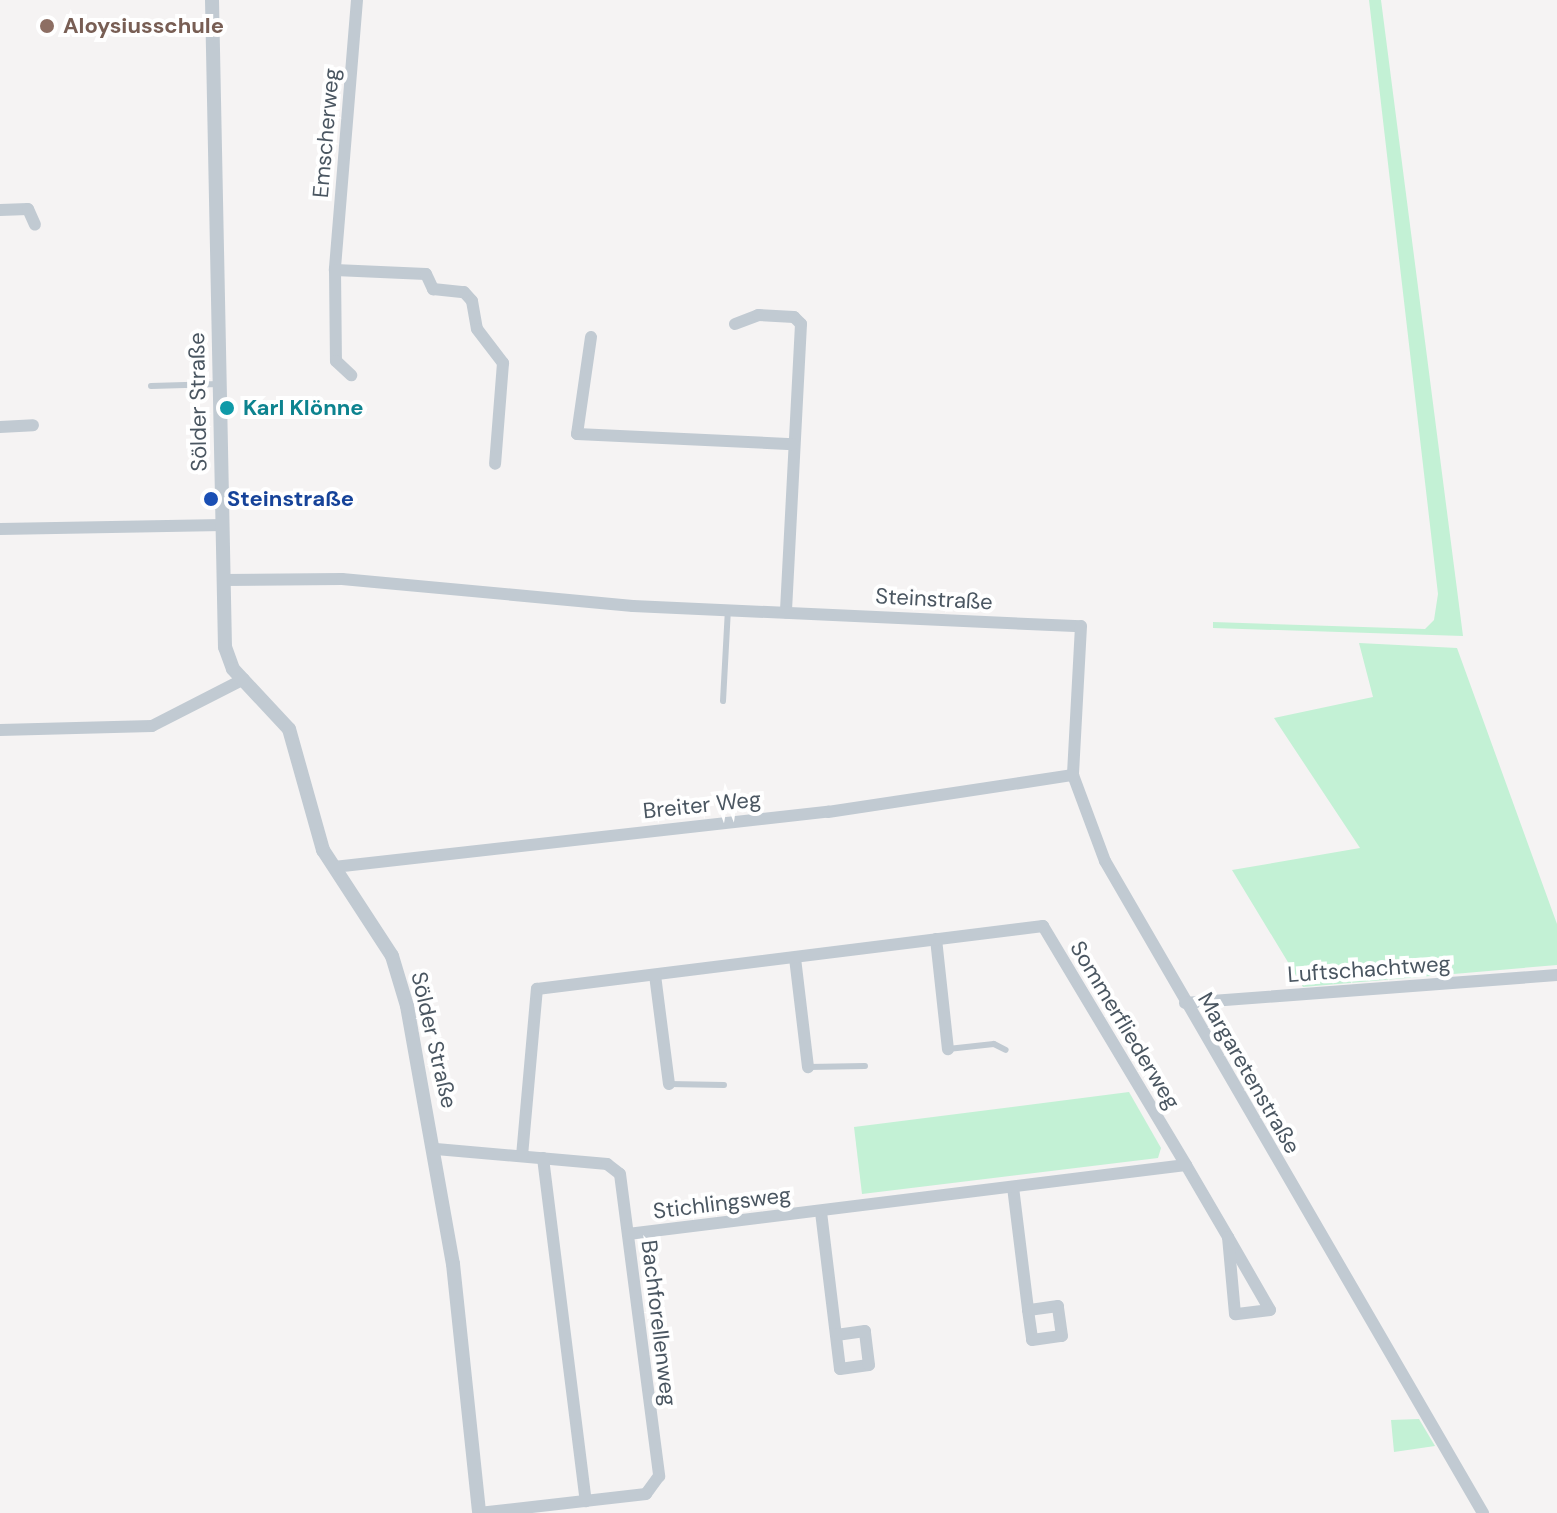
<!DOCTYPE html>
<html>
<head>
<meta charset="utf-8">
<style>
	body { margin:0 }
	#map { position:relative; width:1557px; height:1513px; overflow:hidden; background:#f5f3f3; font-family:"DM Sans",sans-serif }
	div>[style] { position:absolute }
	[style*='--x'] { left:calc(var(--x)*1px); top:calc(var(--y)*1px); width:calc(var(--w)*1px); rotate:calc(var(--a)*1deg) }
	.green>* { inset:0; background:#c3f1d5 }
	.service>* { height:6px; margin:-3px; padding:0 3px; transform-origin:3px; border-radius:3px; background:#c1cad2 }
	.minor>* { height:12px; margin:-6px; padding:0 6px; transform-origin:6px; border-radius:6px; background:#c1cad2 }
	.tertiary>* { height:14px; margin:-7px; padding:0 7px; transform-origin:7px; border-radius:7px; background:#c1cad2 }
	.dots>* { width:22px; height:22px; translate:-50% -50%; box-sizing:border-box; border:4px solid #fff; border-radius:50% }
	span { translate:-50% -50%; white-space:nowrap; text-align:center; line-height:1.15; -webkit-text-stroke:8px #fff; paint-order:stroke }
	.education-label { font-size:22px; color:#785e54; font-weight:700 }
	.left { translate:0 -50%; text-align:left }
	.street-label { font-size:22px; color:#4a5661 }
	.culture-label { font-size:22px; color:#0d838f; font-weight:700 }
	.transit-label { font-size:22px; color:#164399; font-weight:700 }
</style>
</head>
<body>
<div id="map">
	<div class="green">
		<div style="clip-path:polygon(1369px 0,1381px 0,1463px 636px,1213px 628px,1213px 622px,1425px 629px,1434px 620px,1438px 594px)"></div>
		<div style="clip-path:polygon(1359px 643px,1457px 648px,1557px 924px,1557px 965px,1303px 987px,1232px 870px,1360px 848px,1274px 718px,1373px 697px)"></div>
		<div style="clip-path:polygon(1129px 1092px,1161px 1148px,1158px 1158px,862px 1194px,854px 1127px)"></div>
		<div style="clip-path:polygon(1419px 1419px,1435px 1446px,1394px 1452px,1391px 1420px)"></div>
	</div>
	<div class="service">
		<div style="--x:151;--y:386;--w:68;--a:-1.7"></div>
		<div style="--x:723;--y:701;--w:91;--a:-86.9"></div>
		<div style="--x:948;--y:1049;--w:46;--a:-6.2"></div>
		<div style="--x:994;--y:1044;--w:13;--a:27"></div>
		<div style="--x:808;--y:1067;--w:57;--a:-1"></div>
		<div style="--x:669;--y:1084;--w:55;--a:1"></div>
	</div>
	<div class="minor">
		<div style="--x:357;--y:0;--w:271;--a:94.7"></div>
		<div style="--x:335;--y:270;--w:91;--a:2.5"></div>
		<div style="--x:426;--y:274;--w:17;--a:65"></div>
		<div style="--x:433;--y:289;--w:31;--a:6"></div>
		<div style="--x:464;--y:292;--w:12;--a:48"></div>
		<div style="--x:472;--y:301;--w:28;--a:80"></div>
		<div style="--x:477;--y:329;--w:43;--a:52.6"></div>
		<div style="--x:503;--y:363;--w:101;--a:94.5"></div>
		<div style="--x:0;--y:210;--w:28;--a:-2"></div>
		<div style="--x:28;--y:209;--w:17;--a:66"></div>
		<div style="--x:335;--y:270;--w:91;--a:89.4"></div>
		<div style="--x:336;--y:361;--w:21;--a:43"></div>
		<div style="--x:735;--y:324;--w:25;--a:-21"></div>
		<div style="--x:758;--y:315;--w:36;--a:3"></div>
		<div style="--x:794;--y:317;--w:10;--a:45"></div>
		<div style="--x:801;--y:324;--w:289;--a:93"></div>
		<div style="--x:591;--y:337;--w:98;--a:98.2"></div>
		<div style="--x:577;--y:434;--w:216;--a:2.7"></div>
		<div style="--x:0;--y:427;--w:33;--a:-3"></div>
		<div style="--x:0;--y:529;--w:223;--a:-1"></div>
		<div style="--x:224;--y:580;--w:118;--a:-0.5"></div>
		<div style="--x:342;--y:579;--w:292;--a:5.3"></div>
		<div style="--x:633;--y:606;--w:448;--a:2.6"></div>
		<div style="--x:1081;--y:626;--w:149;--a:93.1"></div>
		<div style="--x:1073;--y:775;--w:92;--a:69.6"></div>
		<div style="--x:1105;--y:861;--w:754;--a:59.9"></div>
		<div style="--x:0;--y:730;--w:152;--a:-1.5"></div>
		<div style="--x:152;--y:726;--w:103;--a:-27.1"></div>
		<div style="--x:334;--y:867;--w:497;--a:-6.4"></div>
		<div style="--x:828;--y:812;--w:248;--a:-8.6"></div>
		<div style="--x:936;--y:939;--w:111;--a:83.8"></div>
		<div style="--x:795;--y:958;--w:110;--a:83.2"></div>
		<div style="--x:655;--y:975;--w:110;--a:82.7"></div>
		<div style="--x:1185;--y:1003;--w:373;--a:-4.3"></div>
		<div style="--x:436;--y:1149;--w:172;--a:5"></div>
		<div style="--x:607;--y:1164;--w:16;--a:38"></div>
		<div style="--x:620;--y:1174;--w:305;--a:82.6"></div>
		<div style="--x:659;--y:1476;--w:22;--a:126"></div>
		<div style="--x:646;--y:1494;--w:168;--a:173.5"></div>
		<div style="--x:522;--y:1156;--w:168;--a:-84.9"></div>
		<div style="--x:537;--y:989;--w:510;--a:-7.1"></div>
		<div style="--x:1043;--y:926;--w:279;--a:59.1"></div>
		<div style="--x:1186;--y:1165;--w:83;--a:59.7"></div>
		<div style="--x:1228;--y:1237;--w:84;--a:60.1"></div>
		<div style="--x:1270;--y:1310;--w:35;--a:173"></div>
		<div style="--x:1235;--y:1314;--w:77;--a:-95.2"></div>
		<div style="--x:543;--y:1158;--w:346;--a:82.9"></div>
		<div style="--x:1013;--y:1187;--w:124;--a:83"></div>
		<div style="--x:1028;--y:1310;--w:30;--a:82"></div>
		<div style="--x:1032;--y:1340;--w:30;--a:-8"></div>
		<div style="--x:1062;--y:1336;--w:30;--a:-98"></div>
		<div style="--x:1058;--y:1306;--w:30;--a:172"></div>
		<div style="--x:821;--y:1212;--w:158;--a:83.1"></div>
		<div style="--x:840;--y:1369;--w:29;--a:-8"></div>
		<div style="--x:869;--y:1365;--w:34;--a:-97"></div>
		<div style="--x:865;--y:1331;--w:29;--a:172"></div>
		<div style="--x:628;--y:1234;--w:562;--a:-7.05"></div>
	</div>
	<div class="tertiary">
		<div style="--x:212;--y:0;--w:647;--a:88.85"></div>
		<div style="--x:225;--y:647;--w:23;--a:70"></div>
		<div style="--x:233;--y:669;--w:82;--a:47"></div>
		<div style="--x:289;--y:729;--w:126;--a:74.3"></div>
		<div style="--x:323;--y:850;--w:126;--a:56.9"></div>
		<div style="--x:392;--y:956;--w:52;--a:73.3"></div>
		<div style="--x:407;--y:1006;--w:262;--a:79.9"></div>
		<div style="--x:453;--y:1264;--w:250;--a:84"></div>
	</div>
	<div class="dots">
		<div style="left:47px;top:26px;background:#8d6e63"></div>
		<div style="left:227px;top:408px;background:#0f9aa8"></div>
		<div style="left:211px;top:499px;background:#1a4fb4"></div>
	</div>
	<div class="education-label">
		<span class="left" style="left:63px;top:26px">Aloysiusschule</span>
	</div>
	<div class="street-label">
		<span style="left:326px;top:133px;rotate:-85deg">Emscherweg</span>
		<span style="left:198px;top:402px;rotate:-91deg">Sölder Straße</span>
		<span style="left:934px;top:599px;rotate:3deg">Steinstraße</span>
		<span style="left:702px;top:805px;rotate:-6deg">Breiter Weg</span>
		<span style="left:1369px;top:969px;rotate:-4deg">Luftschachtweg</span>
		<span style="left:1125px;top:1025px;rotate:59deg">Sommerfliederweg</span>
		<span style="left:434px;top:1040px;rotate:77deg">Sölder Straße</span>
		<span style="left:1249px;top:1073px;rotate:60deg">Margaretenstraße</span>
		<span style="left:722px;top:1203px;rotate:-7deg">Stichlingsweg</span>
		<span style="left:659px;top:1323px;rotate:83deg">Bachforellenweg</span>
	</div>
	<div class="culture-label">
		<span class="left" style="left:243px;top:408px">Karl Klönne</span>
	</div>
	<div class="transit-label">
		<span class="left" style="left:227px;top:499px">Steinstraße</span>
	</div>
</div>
</body>
</html>
